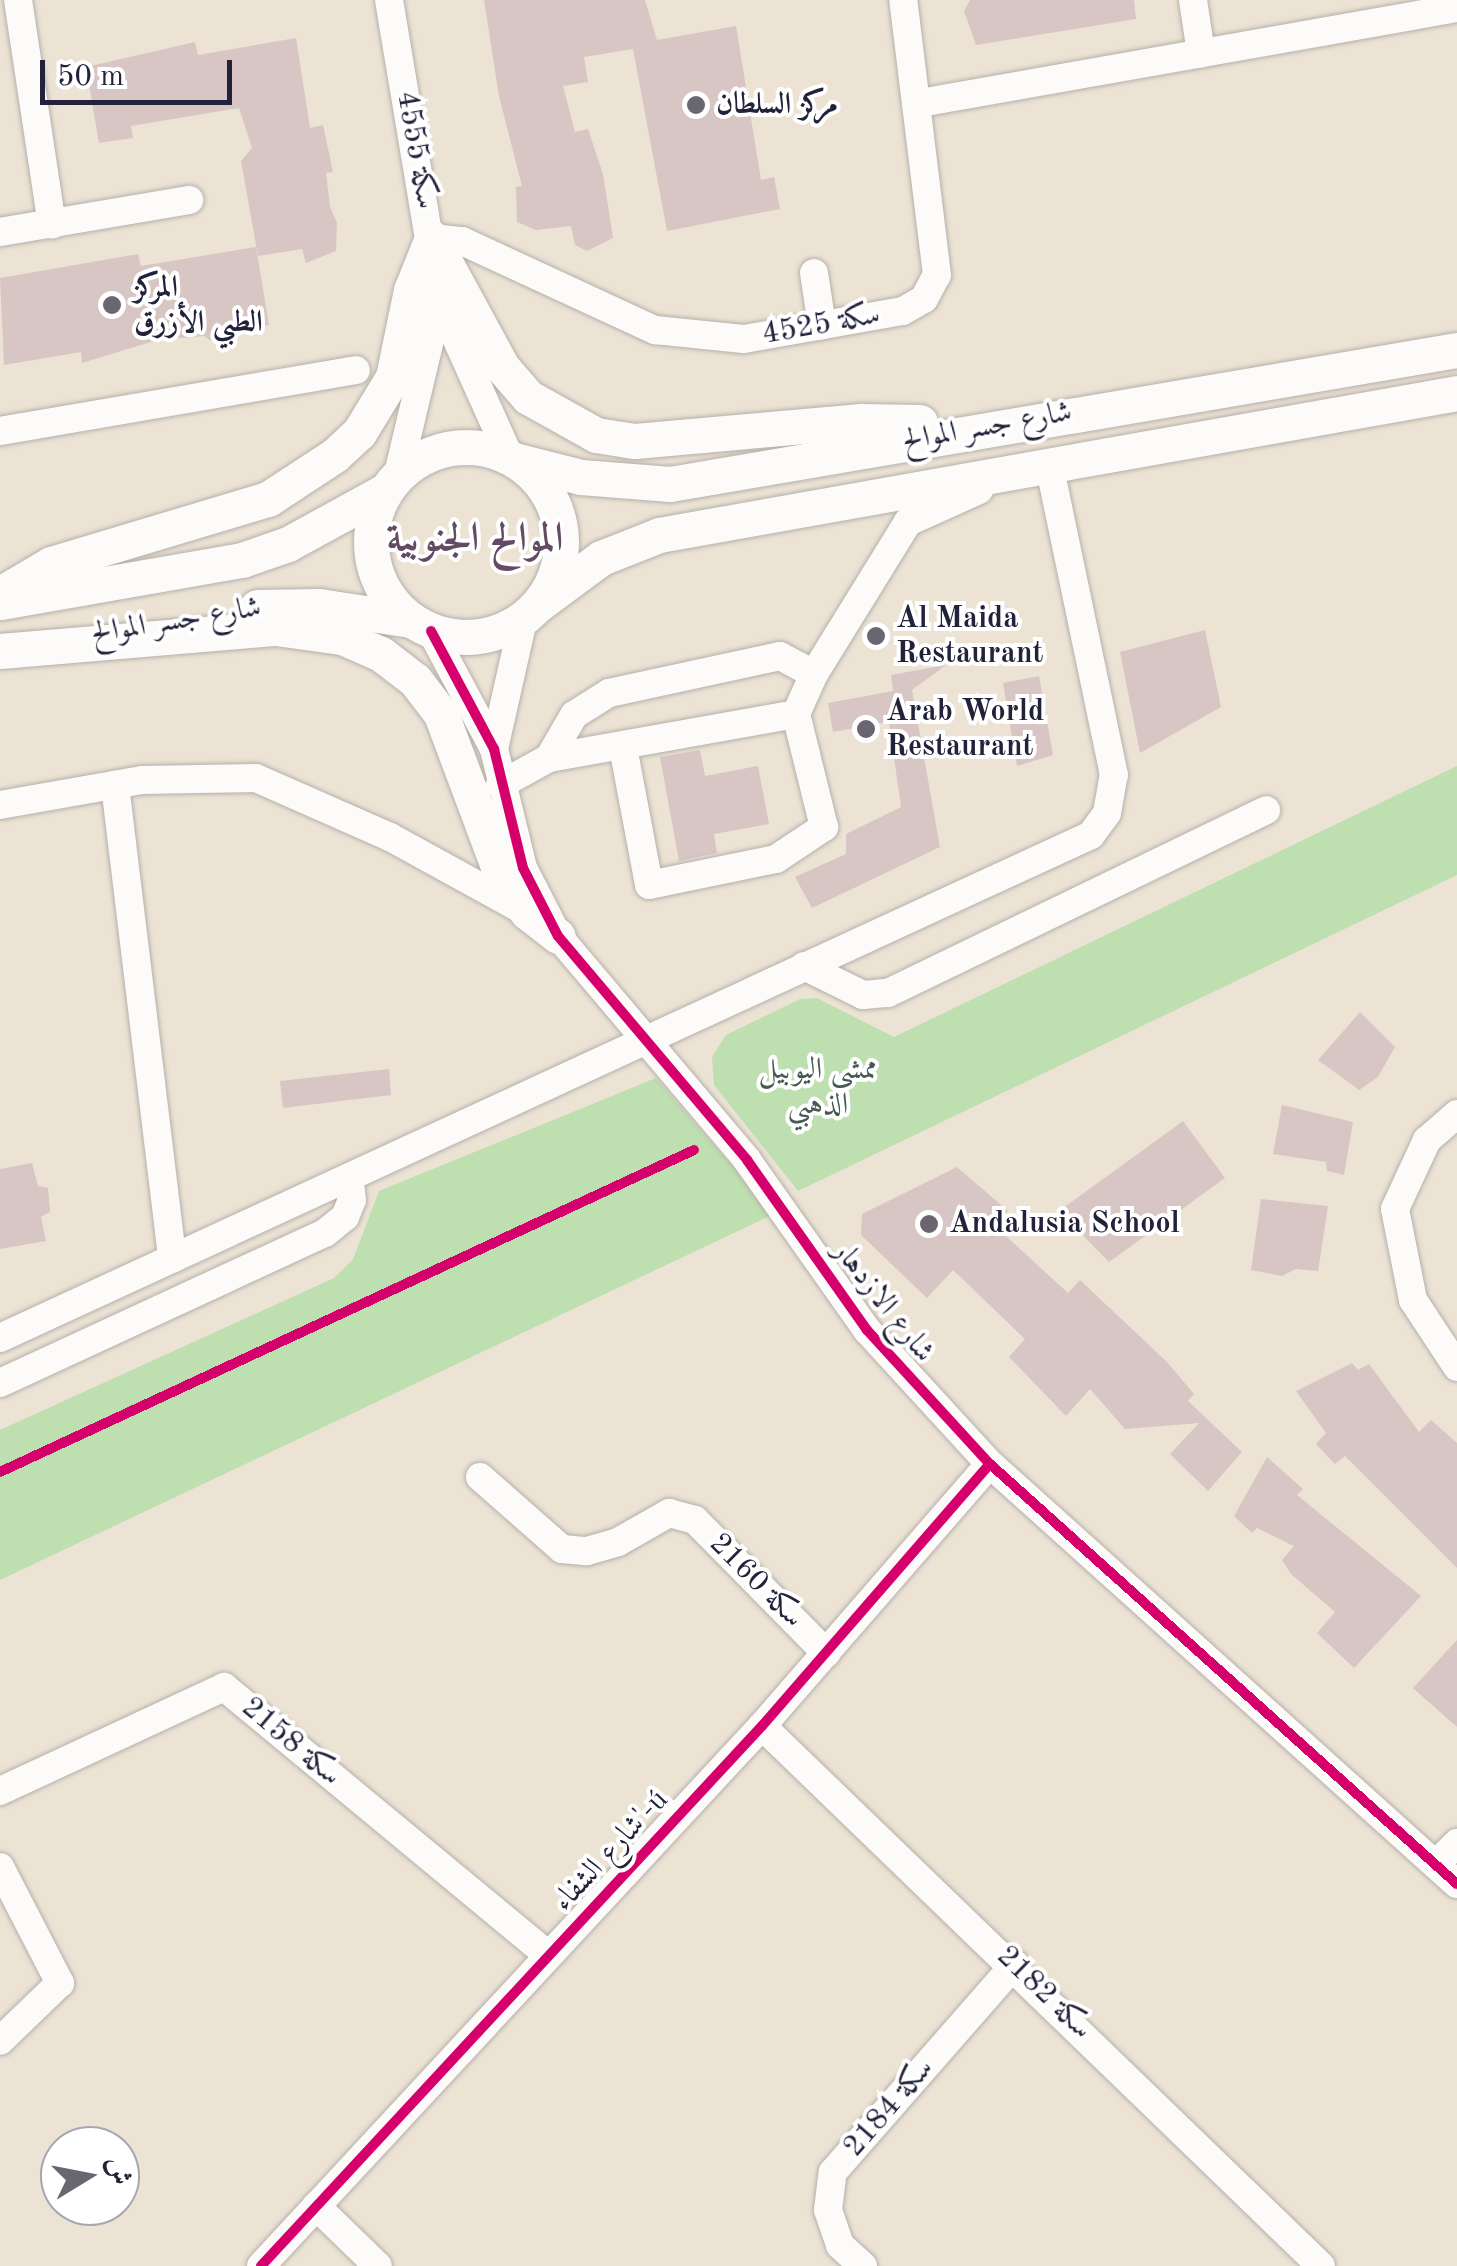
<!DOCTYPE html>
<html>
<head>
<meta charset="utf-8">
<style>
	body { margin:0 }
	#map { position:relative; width:1457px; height:2266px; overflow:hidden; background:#ece3d5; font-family:"Old Standard TT",Amiri,serif }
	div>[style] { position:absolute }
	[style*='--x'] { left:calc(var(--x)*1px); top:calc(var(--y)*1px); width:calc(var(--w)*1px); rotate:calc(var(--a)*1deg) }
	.green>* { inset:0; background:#bedfb0 }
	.building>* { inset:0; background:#d7c6c4 }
	.roads { filter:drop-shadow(0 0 2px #b6b0aa) drop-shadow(0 0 2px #b6b0aa) }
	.minor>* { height:28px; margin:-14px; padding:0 14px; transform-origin:14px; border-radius:14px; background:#fcfbf9 }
	.major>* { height:35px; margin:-17.5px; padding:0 17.5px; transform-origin:17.5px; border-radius:17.5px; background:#fcfbf9 }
	.major>.ring { margin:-17.5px; padding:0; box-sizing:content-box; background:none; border:35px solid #fcfbf9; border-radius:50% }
	.cycleway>* { height:10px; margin:-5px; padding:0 5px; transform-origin:5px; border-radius:5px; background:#d6006c }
	.dots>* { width:28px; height:28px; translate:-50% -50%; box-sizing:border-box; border:5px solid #fff; border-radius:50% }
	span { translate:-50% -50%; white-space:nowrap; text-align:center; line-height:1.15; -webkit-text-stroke:8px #fff; paint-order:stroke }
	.poi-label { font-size:30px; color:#22223b; font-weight:700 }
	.left { translate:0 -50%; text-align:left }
	.street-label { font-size:30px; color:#22223b }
	.park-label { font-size:30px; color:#465a55 }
	.district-label { font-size:40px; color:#634b64; font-weight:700 }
	.north { position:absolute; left:40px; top:2126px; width:100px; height:100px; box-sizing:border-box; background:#fff; border:2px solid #a7a7b1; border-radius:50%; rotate:80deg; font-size:28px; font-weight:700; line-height:40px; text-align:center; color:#22223b }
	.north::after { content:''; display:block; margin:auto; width:35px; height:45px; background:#696671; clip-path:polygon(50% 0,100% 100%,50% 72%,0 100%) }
	.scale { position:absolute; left:40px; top:60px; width:192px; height:45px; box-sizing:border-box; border:5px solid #22223b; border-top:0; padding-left:12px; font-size:30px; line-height:35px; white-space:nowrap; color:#22223b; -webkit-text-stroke:8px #fff; paint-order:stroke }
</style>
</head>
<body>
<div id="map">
	<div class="green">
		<div style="clip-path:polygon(1457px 766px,1457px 875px,798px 1191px,714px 1085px,712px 1057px,726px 1035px,800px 999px,817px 998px,894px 1037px)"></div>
		<div style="clip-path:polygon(656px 1078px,774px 1214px,0 1580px,0 1430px,334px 1278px,353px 1259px,379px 1191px)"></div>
	</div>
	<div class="building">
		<div style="clip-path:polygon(484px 0,645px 0,657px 40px,736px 26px,761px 180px,774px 177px,780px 209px,667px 231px,633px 49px,584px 57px,588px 82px,563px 86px,575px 132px,588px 129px,603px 174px,613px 238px,587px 251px,575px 245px,571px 226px,536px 230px,517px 222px,516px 187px,522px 186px,499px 96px)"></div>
		<div style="clip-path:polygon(970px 0,1134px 0,1136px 19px,976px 45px,964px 11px)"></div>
		<div style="clip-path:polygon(296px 38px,310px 128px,323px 125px,333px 172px,326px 173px,330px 207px,337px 223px,336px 251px,306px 263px,302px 249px,258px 256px,241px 161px,252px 148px,239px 108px,131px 126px,133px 138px,99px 143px,86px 67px,195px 42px,198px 55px)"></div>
		<div style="clip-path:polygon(256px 247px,269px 325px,218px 334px,213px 342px,204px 336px,157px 340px,82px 363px,81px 352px,4px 365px,0 278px,138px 254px,141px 266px)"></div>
		<div style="clip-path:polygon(1205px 630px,1221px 707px,1140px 753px,1120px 652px)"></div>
		<div style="clip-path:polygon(946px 665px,912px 690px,940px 847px,812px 908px,795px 877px,846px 854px,846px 834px,901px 807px,889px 722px,833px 732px,828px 703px,893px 691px,891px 675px)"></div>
		<div style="clip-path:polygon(1039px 676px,1053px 755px,1017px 766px,1003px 683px)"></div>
		<div style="clip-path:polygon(700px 750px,705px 776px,758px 766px,769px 824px,714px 834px,717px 853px,679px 861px,660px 757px)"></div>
		<div style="clip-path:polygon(1360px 1012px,1395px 1047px,1378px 1077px,1359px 1090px,1318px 1060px)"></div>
		<div style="clip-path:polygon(389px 1069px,391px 1095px,283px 1108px,280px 1081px)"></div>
		<div style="clip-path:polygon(1282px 1105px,1353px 1122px,1344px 1175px,1327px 1171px,1326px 1162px,1273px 1154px)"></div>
		<div style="clip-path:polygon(1183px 1121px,1225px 1178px,1109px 1262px,1059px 1211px)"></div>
		<div style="clip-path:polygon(32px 1163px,38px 1186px,48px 1188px,50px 1212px,41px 1217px,46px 1241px,0 1249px,0 1169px)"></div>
		<div style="clip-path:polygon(957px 1167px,1008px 1211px,995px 1226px,1068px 1293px,1080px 1280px,1167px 1362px,1194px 1394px,1188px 1401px,1242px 1452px,1208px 1491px,1170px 1454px,1199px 1423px,1125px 1429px,1090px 1389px,1066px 1416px,1009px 1357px,1025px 1339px,953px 1270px,927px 1298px,861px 1235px,862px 1214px)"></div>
		<div style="clip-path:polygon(1261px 1199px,1328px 1206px,1318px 1271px,1296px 1269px,1282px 1276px,1251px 1270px)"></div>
		<div style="clip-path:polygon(1352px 1363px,1358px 1370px,1369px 1364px,1419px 1432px,1431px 1420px,1457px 1443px,1457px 1568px,1345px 1456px,1335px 1464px,1316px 1444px,1326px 1433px,1296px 1391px)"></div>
		<div style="clip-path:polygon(1267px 1457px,1303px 1489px,1297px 1495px,1421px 1596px,1354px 1668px,1317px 1633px,1335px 1612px,1291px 1574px,1282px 1560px,1294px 1546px,1257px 1528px,1252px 1533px,1234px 1516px)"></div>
		<div style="clip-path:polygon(1457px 1640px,1457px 1727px,1413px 1688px)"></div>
	</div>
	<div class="roads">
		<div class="minor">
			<div style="--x:18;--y:0;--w:227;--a:81.4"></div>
			<div style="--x:389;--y:0;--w:304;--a:80.5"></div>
			<div style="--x:439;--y:300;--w:171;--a:65.8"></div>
			<div style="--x:1193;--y:0;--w:54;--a:81.4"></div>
			<div style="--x:920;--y:103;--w:545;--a:-10.03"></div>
			<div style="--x:0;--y:232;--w:192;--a:-9.6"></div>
			<div style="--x:432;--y:238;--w:30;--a:6"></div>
			<div style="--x:462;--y:241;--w:213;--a:24.8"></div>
			<div style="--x:655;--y:330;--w:89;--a:5.8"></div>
			<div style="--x:744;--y:339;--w:161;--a:-10"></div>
			<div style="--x:903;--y:311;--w:24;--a:-30"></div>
			<div style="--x:924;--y:299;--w:27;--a:-62"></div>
			<div style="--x:937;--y:275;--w:277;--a:-97"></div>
			<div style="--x:814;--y:273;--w:53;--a:81.3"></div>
			<div style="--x:0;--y:431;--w:361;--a:-9.7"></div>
			<div style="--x:398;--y:474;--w:173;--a:-76.6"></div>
			<div style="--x:431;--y:631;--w:134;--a:61.9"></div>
			<div style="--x:494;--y:749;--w:122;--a:76.3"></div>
			<div style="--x:523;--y:868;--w:76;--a:62.8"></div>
			<div style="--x:558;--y:936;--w:293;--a:49.8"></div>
			<div style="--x:747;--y:1160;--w:208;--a:54.8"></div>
			<div style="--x:867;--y:1330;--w:182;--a:47.5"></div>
			<div style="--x:990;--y:1464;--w:628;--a:41.97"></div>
			<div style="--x:623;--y:747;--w:140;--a:79.3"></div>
			<div style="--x:649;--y:885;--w:130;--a:-11.6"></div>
			<div style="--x:776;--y:859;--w:58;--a:-33.7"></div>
			<div style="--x:824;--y:827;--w:116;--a:-103.9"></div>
			<div style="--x:494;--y:749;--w:132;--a:-77.3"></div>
			<div style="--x:549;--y:758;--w:50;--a:-59.8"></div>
			<div style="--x:574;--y:715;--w:41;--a:-32.2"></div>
			<div style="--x:609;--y:693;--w:175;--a:-12.2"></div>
			<div style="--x:780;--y:656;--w:38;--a:28"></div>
			<div style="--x:115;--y:785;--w:477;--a:83.1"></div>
			<div style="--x:500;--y:785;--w:56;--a:-28.9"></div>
			<div style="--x:549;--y:758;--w:251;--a:-10.1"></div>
			<div style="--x:796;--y:714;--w:44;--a:-65.8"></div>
			<div style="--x:814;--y:674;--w:179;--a:-58.3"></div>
			<div style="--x:908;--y:522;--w:78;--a:-24.3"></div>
			<div style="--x:0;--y:805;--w:144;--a:-10"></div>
			<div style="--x:142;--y:780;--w:114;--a:-1"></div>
			<div style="--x:256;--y:778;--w:146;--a:23.8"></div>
			<div style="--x:390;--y:837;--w:149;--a:28.8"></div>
			<div style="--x:804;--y:966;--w:66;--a:26.2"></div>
			<div style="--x:863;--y:995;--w:25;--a:-5"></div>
			<div style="--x:888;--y:993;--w:420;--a:-25.8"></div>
			<div style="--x:1457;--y:1114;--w:40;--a:139"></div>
			<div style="--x:1427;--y:1140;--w:76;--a:114.9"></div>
			<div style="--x:1395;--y:1209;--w:93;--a:78.8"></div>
			<div style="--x:1413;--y:1300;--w:80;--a:56.7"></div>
			<div style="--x:0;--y:1338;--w:1201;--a:-24.75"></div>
			<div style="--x:1091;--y:835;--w:27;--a:-54"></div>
			<div style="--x:1107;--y:813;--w:39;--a:-80"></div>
			<div style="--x:1114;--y:775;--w:303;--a:-101.8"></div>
			<div style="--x:0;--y:1383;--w:358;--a:-24.8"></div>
			<div style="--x:325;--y:1233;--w:26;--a:-39"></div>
			<div style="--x:345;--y:1217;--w:18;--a:-68"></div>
			<div style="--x:352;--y:1200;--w:23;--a:-97"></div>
			<div style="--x:480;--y:1477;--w:109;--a:41.3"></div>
			<div style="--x:562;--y:1549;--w:25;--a:5"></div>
			<div style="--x:587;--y:1551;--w:32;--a:-16"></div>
			<div style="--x:618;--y:1542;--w:59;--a:-29.6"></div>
			<div style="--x:669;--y:1513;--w:27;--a:15"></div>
			<div style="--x:695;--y:1520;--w:187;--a:45.4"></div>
			<div style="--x:762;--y:1726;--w:777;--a:44.01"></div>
			<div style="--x:0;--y:1791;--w:247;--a:-24.9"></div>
			<div style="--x:224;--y:1687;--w:420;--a:39.6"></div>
			<div style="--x:1436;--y:1864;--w:30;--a:-45"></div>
			<div style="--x:0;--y:1867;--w:131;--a:62.7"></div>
			<div style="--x:60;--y:1983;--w:83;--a:136"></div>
			<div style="--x:316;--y:2206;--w:86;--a:44.1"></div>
			<div style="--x:261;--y:2266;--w:737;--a:-47.15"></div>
			<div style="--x:762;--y:1726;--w:347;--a:-49"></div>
			<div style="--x:863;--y:2266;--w:31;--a:-138"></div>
			<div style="--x:840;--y:2245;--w:37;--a:-109"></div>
			<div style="--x:828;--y:2210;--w:38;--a:-83"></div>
			<div style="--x:833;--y:2172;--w:276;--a:-48.8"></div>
		</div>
		<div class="major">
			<div style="--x:432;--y:238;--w:147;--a:61.5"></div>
			<div style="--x:502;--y:367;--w:40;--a:49"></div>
			<div style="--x:528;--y:397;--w:78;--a:29.2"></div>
			<div style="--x:596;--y:435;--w:39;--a:9"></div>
			<div style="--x:635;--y:441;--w:227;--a:-5.1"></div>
			<div style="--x:861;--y:421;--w:59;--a:1"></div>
			<div class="ring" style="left:371px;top:447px;width:155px;height:155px"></div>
			<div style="--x:518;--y:461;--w:65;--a:14.3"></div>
			<div style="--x:581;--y:477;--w:89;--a:4.5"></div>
			<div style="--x:670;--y:484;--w:798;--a:-9.66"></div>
			<div style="--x:0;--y:594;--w:59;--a:-30.5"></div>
			<div style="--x:51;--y:564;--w:227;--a:-16.7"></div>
			<div style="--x:268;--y:499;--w:80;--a:-33.3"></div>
			<div style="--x:335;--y:455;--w:33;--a:-43"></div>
			<div style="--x:359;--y:433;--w:66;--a:-58.7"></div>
			<div style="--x:393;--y:377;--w:89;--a:-78.3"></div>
			<div style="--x:411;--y:290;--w:56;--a:-68"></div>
			<div style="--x:1;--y:602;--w:245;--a:-9.9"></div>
			<div style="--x:242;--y:560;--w:49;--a:-19.2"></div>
			<div style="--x:288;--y:544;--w:111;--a:-28.7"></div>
			<div style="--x:539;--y:604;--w:77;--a:-36.6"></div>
			<div style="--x:601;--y:558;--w:62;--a:-21.6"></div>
			<div style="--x:659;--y:535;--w:811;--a:-10.09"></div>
			<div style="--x:257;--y:607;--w:62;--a:-0.9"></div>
			<div style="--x:319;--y:606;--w:93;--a:8.7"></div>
			<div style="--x:0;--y:651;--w:277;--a:-4.8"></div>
			<div style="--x:276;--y:628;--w:67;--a:7.8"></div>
			<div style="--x:342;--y:637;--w:43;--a:23.6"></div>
			<div style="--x:381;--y:654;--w:43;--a:37.4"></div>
			<div style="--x:415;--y:680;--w:43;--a:52.6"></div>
			<div style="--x:441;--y:714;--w:177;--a:69.5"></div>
			<div style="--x:503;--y:880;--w:40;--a:53"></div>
			<div style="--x:527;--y:912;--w:39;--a:38"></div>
		</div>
	</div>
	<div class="cycleway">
		<div style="--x:431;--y:631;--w:134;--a:61.9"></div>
		<div style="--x:494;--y:749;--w:122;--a:76.3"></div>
		<div style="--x:523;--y:868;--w:76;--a:62.8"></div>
		<div style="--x:558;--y:936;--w:293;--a:49.8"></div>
		<div style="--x:747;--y:1160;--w:208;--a:54.8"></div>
		<div style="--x:867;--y:1330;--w:182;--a:47.5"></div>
		<div style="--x:990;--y:1464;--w:628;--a:41.97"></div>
		<div style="--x:0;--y:1472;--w:765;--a:-24.89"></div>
		<div style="--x:261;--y:2266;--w:737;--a:-47.15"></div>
		<div style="--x:762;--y:1726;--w:347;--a:-49"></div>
	</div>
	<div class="dots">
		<div style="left:696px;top:105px;background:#696671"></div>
		<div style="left:112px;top:305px;background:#696671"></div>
		<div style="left:876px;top:636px;background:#696671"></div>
		<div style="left:866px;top:729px;background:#696671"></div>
		<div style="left:929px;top:1224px;background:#696671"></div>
	</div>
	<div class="poi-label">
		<span class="left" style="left:716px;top:105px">مركز السلطان</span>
		<span class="left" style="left:134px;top:305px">المركز<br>الطبي الأزرق</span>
		<span class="left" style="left:896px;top:636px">Al Maida<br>Restaurant</span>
		<span class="left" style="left:886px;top:729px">Arab World<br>Restaurant</span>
		<span class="left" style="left:949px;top:1224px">Andalusia School</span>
	</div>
	<div class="street-label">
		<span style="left:416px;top:150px;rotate:80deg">سكة 4555</span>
		<span style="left:821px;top:325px;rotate:-10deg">سكة 4525</span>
		<span style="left:987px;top:427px;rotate:-10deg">شارع جسر الموالح</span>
		<span style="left:176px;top:621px;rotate:-9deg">شارع جسر الموالح</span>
		<span style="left:883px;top:1302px;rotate:52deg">شارع الازدهار</span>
		<span style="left:756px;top:1581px;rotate:45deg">سكة 2160</span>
		<span style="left:291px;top:1742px;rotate:40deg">سكة 2158</span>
		<span style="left:611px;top:1851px;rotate:-47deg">شارع الشفاء'-ú</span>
		<span style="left:1044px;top:1993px;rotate:44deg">سكة 2182</span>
		<span style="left:889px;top:2108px;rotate:-49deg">سكة 2184</span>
	</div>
	<div class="park-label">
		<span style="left:818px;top:1087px">ممشى اليوبيل<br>الذهبي</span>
	</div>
	<div class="district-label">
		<span style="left:475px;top:540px">الموالح الجنوبية</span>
	</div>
	<div class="north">ش</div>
	<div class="scale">50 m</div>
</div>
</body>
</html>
